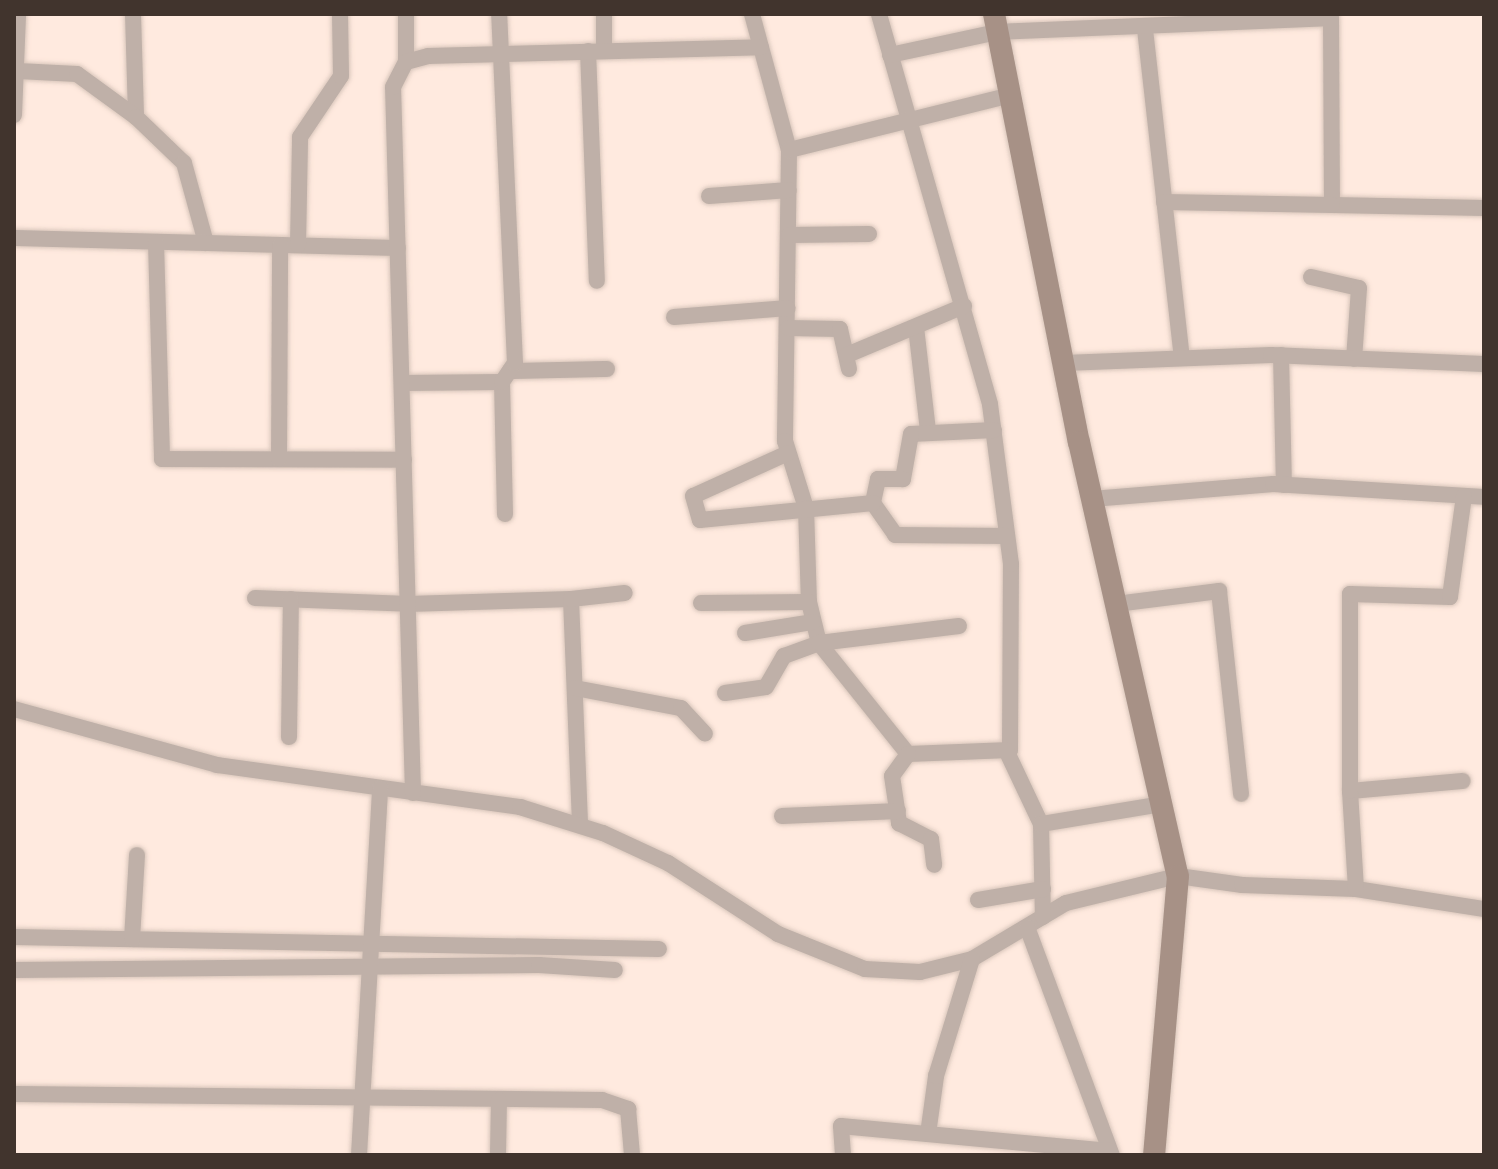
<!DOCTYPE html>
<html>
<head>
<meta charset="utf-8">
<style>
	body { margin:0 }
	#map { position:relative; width:1498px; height:1169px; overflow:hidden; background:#ffeadf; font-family:"Open Sans",sans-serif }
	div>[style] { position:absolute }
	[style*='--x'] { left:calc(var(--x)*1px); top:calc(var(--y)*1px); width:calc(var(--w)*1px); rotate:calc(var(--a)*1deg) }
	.roads { filter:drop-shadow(0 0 2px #d9c6bb) drop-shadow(0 0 2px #d9c6bb) }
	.street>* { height:16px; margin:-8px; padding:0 8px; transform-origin:8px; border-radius:8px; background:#bfb0a8 }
	.secondary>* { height:22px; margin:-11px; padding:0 11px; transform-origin:11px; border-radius:11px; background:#a79186 }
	span { translate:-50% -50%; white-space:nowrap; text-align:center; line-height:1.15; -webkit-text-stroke:8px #fff; paint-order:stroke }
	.frame { position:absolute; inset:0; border:16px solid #41342d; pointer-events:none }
</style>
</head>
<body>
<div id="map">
	<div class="roads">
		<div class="street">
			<div style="--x:133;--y:14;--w:103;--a:88.3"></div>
			<div style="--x:604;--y:14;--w:37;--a:90"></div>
			<div style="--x:752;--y:14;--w:141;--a:74.8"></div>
			<div style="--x:789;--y:150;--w:291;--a:90.8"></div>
			<div style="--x:785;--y:441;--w:70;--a:72.6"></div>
			<div style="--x:806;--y:508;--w:94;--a:88.2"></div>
			<div style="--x:809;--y:602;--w:42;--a:76.3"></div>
			<div style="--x:819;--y:643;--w:142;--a:51.3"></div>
			<div style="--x:908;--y:754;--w:102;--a:-2.2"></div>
			<div style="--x:1010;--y:750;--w:186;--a:-89.7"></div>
			<div style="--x:1011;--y:564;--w:161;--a:-97.5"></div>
			<div style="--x:990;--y:404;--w:405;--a:-105.9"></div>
			<div style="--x:1145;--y:29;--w:331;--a:83.6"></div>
			<div style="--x:588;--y:51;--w:230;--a:87.8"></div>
			<div style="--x:890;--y:55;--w:109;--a:-12.1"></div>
			<div style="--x:997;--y:32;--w:334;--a:-2.4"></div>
			<div style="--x:1331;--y:18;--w:187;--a:89.7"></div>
			<div style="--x:1332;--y:205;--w:152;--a:1.1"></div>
			<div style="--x:406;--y:62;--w:48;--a:-90"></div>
			<div style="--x:18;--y:71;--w:59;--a:2.9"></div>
			<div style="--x:77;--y:74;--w:73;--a:36.1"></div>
			<div style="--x:136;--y:117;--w:66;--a:43.8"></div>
			<div style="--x:184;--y:163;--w:83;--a:74.6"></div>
			<div style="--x:14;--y:115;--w:101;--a:-87.7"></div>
			<div style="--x:789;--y:150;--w:230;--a:-13.9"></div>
			<div style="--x:709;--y:196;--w:80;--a:-4.3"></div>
			<div style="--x:1164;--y:202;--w:168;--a:1"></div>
			<div style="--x:789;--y:235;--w:80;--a:-0.7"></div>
			<div style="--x:14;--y:238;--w:384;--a:1.5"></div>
			<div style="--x:156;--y:242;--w:217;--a:88.4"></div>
			<div style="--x:162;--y:459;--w:242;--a:0.2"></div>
			<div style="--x:298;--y:245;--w:108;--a:-88.9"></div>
			<div style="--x:300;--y:137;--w:73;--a:-56.1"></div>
			<div style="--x:341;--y:76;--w:62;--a:-90.9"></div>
			<div style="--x:1311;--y:277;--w:49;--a:12.9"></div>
			<div style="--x:1359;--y:288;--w:71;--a:94"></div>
			<div style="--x:674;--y:317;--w:114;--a:-4.5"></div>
			<div style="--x:916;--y:327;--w:105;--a:83.4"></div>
			<div style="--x:788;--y:328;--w:52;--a:1.1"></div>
			<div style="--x:840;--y:329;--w:41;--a:77.3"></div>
			<div style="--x:847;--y:355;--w:127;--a:-22.7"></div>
			<div style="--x:1281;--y:355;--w:130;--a:88.7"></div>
			<div style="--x:1064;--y:363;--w:207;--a:-2.2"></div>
			<div style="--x:1271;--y:355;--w:213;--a:2.4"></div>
			<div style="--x:510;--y:371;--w:97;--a:-1.2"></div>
			<div style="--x:502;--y:382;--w:132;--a:88.7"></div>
			<div style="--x:402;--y:383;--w:100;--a:-0.6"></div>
			<div style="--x:502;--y:382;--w:23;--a:-56"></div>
			<div style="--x:515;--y:363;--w:349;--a:-92.6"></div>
			<div style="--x:994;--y:430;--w:83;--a:177.2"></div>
			<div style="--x:911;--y:434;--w:46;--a:100.1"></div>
			<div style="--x:903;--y:479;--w:25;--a:180"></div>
			<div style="--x:878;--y:479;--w:25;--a:102"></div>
			<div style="--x:873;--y:503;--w:39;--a:55"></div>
			<div style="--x:895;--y:535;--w:112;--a:0.5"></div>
			<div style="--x:788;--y:453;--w:104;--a:155.6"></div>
			<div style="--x:693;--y:496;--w:25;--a:74"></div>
			<div style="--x:700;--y:520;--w:174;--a:-5.6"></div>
			<div style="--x:279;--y:459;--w:214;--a:-89.7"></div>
			<div style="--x:1092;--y:499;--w:182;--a:-4.7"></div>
			<div style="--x:1273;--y:484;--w:211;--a:3.5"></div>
			<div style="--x:255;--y:598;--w:153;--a:2.2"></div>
			<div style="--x:408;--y:604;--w:163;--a:-1.8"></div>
			<div style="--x:571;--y:599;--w:226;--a:87.7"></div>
			<div style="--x:571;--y:599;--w:54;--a:-6.3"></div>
			<div style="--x:701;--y:603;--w:108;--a:-0.5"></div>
			<div style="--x:1116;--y:604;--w:104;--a:-7.2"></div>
			<div style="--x:1219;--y:591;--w:204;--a:83.8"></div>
			<div style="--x:745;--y:633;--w:69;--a:-9.2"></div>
			<div style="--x:575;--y:688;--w:108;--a:10.7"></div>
			<div style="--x:681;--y:708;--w:35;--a:47"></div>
			<div style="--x:725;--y:693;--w:41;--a:-8.3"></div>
			<div style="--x:766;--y:687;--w:36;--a:-60"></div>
			<div style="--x:784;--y:656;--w:37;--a:-20"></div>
			<div style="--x:819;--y:643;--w:141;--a:-6.9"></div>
			<div style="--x:14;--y:709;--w:211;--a:15.4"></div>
			<div style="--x:217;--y:765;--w:306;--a:7.9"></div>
			<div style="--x:520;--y:807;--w:87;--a:17.4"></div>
			<div style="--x:603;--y:833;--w:72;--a:24.8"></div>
			<div style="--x:668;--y:863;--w:131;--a:32.8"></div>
			<div style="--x:778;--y:934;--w:94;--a:21.9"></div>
			<div style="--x:865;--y:969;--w:55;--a:3.1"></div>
			<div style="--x:920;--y:972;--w:54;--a:-14"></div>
			<div style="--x:972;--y:959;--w:109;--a:-30.8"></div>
			<div style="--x:1066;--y:903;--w:115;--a:-13.6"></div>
			<div style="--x:1178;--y:876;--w:65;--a:8"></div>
			<div style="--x:1242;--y:885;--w:114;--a:2"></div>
			<div style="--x:1356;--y:889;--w:130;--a:8.9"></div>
			<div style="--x:289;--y:737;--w:138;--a:-89.2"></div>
			<div style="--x:1006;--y:750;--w:82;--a:64.7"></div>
			<div style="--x:1041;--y:824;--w:93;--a:88.8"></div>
			<div style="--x:908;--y:754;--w:27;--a:126"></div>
			<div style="--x:892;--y:776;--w:48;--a:81.5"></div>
			<div style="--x:899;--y:823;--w:36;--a:27"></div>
			<div style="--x:931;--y:839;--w:26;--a:83"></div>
			<div style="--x:1350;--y:791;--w:113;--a:-5.1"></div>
			<div style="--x:413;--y:793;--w:706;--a:-91.62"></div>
			<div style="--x:393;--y:87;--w:28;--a:-63"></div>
			<div style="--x:406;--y:62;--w:23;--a:-15"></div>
			<div style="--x:428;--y:56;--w:333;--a:-1.5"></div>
			<div style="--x:782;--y:816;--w:116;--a:-2.5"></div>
			<div style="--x:1041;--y:824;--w:123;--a:-9.4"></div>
			<div style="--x:1356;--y:889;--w:98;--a:-93.5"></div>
			<div style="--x:1350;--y:791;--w:197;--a:-90"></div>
			<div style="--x:1350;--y:594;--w:100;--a:1.7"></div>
			<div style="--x:1450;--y:597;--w:102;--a:-82.1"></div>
			<div style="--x:978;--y:900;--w:66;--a:-9.6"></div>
			<div style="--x:1027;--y:927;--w:243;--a:69.6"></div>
			<div style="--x:14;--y:937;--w:645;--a:1.07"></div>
			<div style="--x:132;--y:939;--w:84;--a:-86.6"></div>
			<div style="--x:14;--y:970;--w:525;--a:-0.55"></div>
			<div style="--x:539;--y:965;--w:76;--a:3.8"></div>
			<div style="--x:14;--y:1094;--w:588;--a:0.58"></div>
			<div style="--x:602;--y:1100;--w:28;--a:19"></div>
			<div style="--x:628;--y:1109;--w:46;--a:85"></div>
			<div style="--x:928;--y:1134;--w:59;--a:-82.1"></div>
			<div style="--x:936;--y:1076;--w:122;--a:-72.9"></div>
			<div style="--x:359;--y:1155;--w:367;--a:-86.7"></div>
			<div style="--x:498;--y:1155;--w:55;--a:-89"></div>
			<div style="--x:843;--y:1155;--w:29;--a:-94"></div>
			<div style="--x:841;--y:1126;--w:270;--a:5.3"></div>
		</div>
		<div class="secondary">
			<div style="--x:994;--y:14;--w:436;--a:78.8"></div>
			<div style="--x:1079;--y:442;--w:445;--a:77.2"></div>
			<div style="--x:1178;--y:876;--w:280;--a:94.9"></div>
		</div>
	</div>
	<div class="frame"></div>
</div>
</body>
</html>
